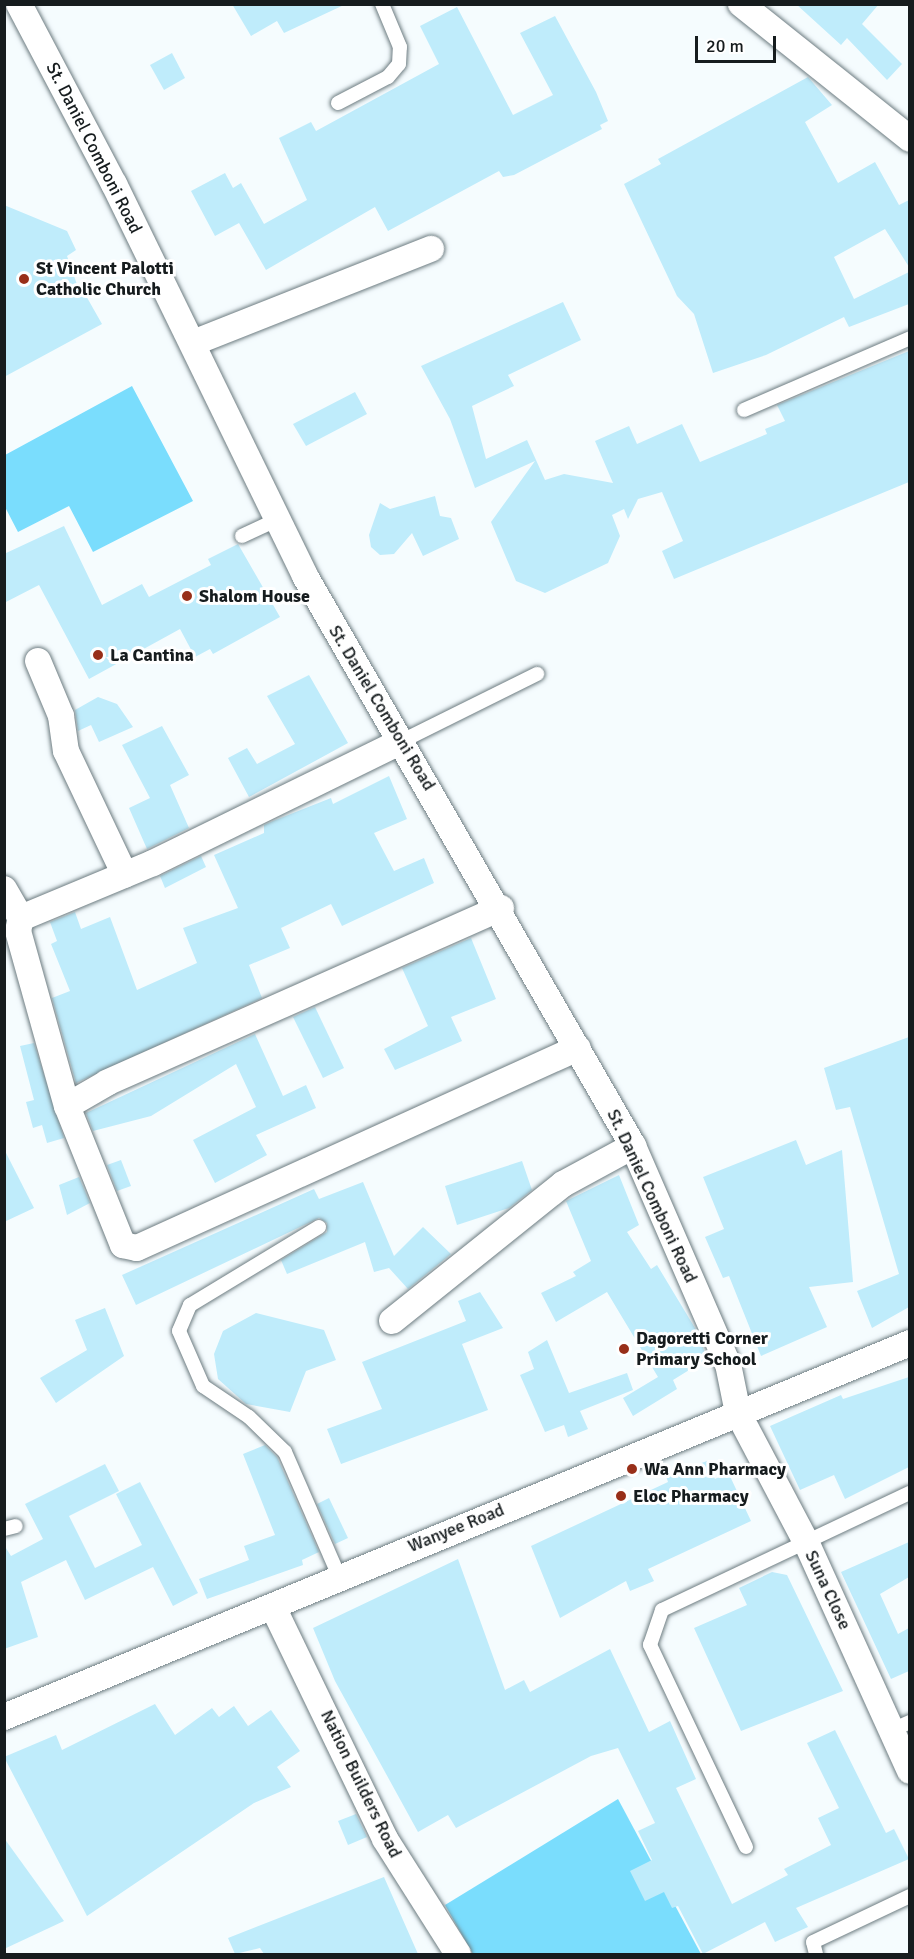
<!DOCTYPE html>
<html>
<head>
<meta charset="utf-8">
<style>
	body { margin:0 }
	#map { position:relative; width:914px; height:1959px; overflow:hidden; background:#f5fcfe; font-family:Signika,sans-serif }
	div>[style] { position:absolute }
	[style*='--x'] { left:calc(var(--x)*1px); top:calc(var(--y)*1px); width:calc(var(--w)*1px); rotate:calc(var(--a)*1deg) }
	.green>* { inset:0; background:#7addfd }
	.building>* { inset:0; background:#bfecfb }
	.roads { filter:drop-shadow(0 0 2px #6d7c81) drop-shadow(0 0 2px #6d7c81) }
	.lane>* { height:14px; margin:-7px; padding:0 7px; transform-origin:7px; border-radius:7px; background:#fff }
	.street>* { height:26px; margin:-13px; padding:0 13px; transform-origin:13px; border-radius:13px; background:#fff }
	.dots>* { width:16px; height:16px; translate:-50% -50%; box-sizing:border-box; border:3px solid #fff; border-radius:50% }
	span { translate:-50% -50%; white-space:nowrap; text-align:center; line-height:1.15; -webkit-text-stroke:6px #fff; paint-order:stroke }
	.street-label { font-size:18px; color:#161c1e }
	.poi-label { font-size:18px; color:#161c1e; font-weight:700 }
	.left { translate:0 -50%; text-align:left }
	.frame { position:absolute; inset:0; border:6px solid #161c1e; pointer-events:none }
	.scale { position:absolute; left:695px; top:36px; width:81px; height:27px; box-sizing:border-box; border:3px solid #161c1e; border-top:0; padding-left:8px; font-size:18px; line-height:21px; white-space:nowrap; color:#161c1e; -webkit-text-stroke:4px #fff; paint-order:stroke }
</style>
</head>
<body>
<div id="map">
	<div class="green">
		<div style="clip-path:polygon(132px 386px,193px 501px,93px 552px,69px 506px,18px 532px,5px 507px,5px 455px)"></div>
		<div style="clip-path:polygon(618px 1799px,701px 1954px,473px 1954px,445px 1905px)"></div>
	</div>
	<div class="building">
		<div style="clip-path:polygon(232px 4px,346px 4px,284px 33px,277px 21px,251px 36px)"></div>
		<div style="clip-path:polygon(796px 4px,879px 4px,862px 24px,902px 64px,887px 80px,847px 38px,841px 45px)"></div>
		<div style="clip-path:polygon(457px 7px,513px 115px,553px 95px,520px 33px,555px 16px,596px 92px,608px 121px,600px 125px,602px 129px,514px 175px,503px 177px,499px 171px,388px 231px,375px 207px,266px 270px,239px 223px,215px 236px,191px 191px,225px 173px,233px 188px,241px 183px,264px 224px,307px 200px,279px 138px,311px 122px,316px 131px,439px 64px,420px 26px)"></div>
		<div style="clip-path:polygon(172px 53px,185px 78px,164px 90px,150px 65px)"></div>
		<div style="clip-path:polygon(808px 77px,832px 105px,805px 122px,838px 183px,875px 162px,899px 205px,909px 200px,909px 267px,885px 229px,834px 257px,854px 299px,909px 272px,909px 304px,849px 327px,844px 317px,766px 355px,713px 373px,694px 314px,677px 296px,624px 184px,661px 164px,658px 159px)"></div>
		<div style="clip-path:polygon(4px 205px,67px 231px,76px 250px,67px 256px,81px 296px,85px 294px,102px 324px,4px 377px)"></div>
		<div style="clip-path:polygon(563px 302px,581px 340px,508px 375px,514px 386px,472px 406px,486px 459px,527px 440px,545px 480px,564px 474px,613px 483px,595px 441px,629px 426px,637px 444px,682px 424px,700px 462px,767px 434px,765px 429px,785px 421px,777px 405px,909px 351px,909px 482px,674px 579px,662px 551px,683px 541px,662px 492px,638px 499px,628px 519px,624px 509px,612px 515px,620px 536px,608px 563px,545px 593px,516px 581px,491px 522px,535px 461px,475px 488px,450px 419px,421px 366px)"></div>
		<div style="clip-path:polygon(355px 392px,367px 414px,306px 446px,293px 424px)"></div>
		<div style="clip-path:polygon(435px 496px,440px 516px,451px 518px,459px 539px,423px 556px,412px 533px,394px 554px,380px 555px,371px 547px,369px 535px,380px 503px,390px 509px)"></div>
		<div style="clip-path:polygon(64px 526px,102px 605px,142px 584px,149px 597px,211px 565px,208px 559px,238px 544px,280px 617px,213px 654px,210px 649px,195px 657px,180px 629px,89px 679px,39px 585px,4px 603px,4px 554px)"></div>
		<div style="clip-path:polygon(309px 675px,348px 743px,249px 797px,228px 758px,247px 748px,257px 764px,295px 744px,267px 696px)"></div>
		<div style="clip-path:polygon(98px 697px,117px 704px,133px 727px,99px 742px,91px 725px,78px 731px,75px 710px)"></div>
		<div style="clip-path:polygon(162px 726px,189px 775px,170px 785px,189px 828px,147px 849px,129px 808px,150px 798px,122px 745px)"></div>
		<div style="clip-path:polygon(389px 776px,407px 819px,374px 833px,394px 871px,424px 858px,434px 883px,342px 926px,331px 904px,281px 928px,290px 948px,249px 965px,262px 998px,76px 1083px,52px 998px,70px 991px,51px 944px,57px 941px,50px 922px,75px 912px,81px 929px,110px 917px,137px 990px,197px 963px,183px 928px,238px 908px,214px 855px,264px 833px,264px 825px,273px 821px,331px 798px,333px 804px)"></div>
		<div style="clip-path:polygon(201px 856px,206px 867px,165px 888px,160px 876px)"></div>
		<div style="clip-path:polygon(471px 938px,496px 999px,451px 1017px,462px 1041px,395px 1070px,384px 1049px,428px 1026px,402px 968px)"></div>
		<div style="clip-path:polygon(315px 1007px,344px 1068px,323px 1078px,293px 1017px)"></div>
		<div style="clip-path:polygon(255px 1034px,283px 1096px,306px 1085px,316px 1108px,256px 1135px,267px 1155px,215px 1183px,193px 1140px,256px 1107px,236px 1064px,151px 1116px,93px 1131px,86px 1113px)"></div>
		<div style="clip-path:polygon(909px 1037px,909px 1307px,872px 1328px,857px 1291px,899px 1274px,850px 1107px,836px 1110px,824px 1068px)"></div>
		<div style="clip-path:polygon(34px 1043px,64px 1138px,47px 1143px,42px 1125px,33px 1128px,26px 1102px,34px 1100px,20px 1046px)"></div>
		<div style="clip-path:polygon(796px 1140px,806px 1165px,842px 1150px,853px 1282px,809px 1287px,827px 1327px,761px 1356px,729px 1276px,723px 1278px,705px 1237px,724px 1229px,703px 1177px)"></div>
		<div style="clip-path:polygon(4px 1149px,34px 1208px,4px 1222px)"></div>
		<div style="clip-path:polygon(121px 1160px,131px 1186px,117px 1191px,107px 1165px)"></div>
		<div style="clip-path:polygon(522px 1161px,532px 1190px,509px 1208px,457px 1225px,445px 1186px)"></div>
		<div style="clip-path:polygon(619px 1175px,639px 1225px,627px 1232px,651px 1269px,657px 1265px,698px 1333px,707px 1359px,673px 1380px,677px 1389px,633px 1416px,623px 1398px,658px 1377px,607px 1292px,556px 1322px,541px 1293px,576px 1276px,573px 1272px,591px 1261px,566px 1201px)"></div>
		<div style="clip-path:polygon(79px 1177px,90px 1203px,67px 1215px,59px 1185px)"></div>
		<div style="clip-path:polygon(363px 1182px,394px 1256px,423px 1227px,451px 1254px,408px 1289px,389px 1268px,374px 1272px,365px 1242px,287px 1274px,281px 1260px,327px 1232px,327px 1223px,319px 1218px,136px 1305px,122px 1275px,314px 1189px,319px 1199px)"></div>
		<div style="clip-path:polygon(480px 1292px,503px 1328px,462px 1344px,488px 1410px,341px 1464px,327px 1429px,382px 1409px,362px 1362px,466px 1321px,458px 1301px)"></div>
		<div style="clip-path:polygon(105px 1308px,124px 1356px,56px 1403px,40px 1378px,87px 1350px,75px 1320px)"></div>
		<div style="clip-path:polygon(256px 1313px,324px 1330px,336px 1360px,306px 1371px,290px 1412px,246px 1404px,218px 1379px,214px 1354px,223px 1331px)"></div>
		<div style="clip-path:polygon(547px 1340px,569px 1393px,627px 1373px,633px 1390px,580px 1411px,588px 1429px,568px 1437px,564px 1425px,545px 1432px,520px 1375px,534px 1369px,528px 1352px)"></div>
		<div style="clip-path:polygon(909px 1377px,909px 1467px,845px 1499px,834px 1475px,800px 1490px,770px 1426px,841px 1395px,843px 1399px)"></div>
		<div style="clip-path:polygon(265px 1445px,277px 1457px,319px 1552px,302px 1560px,303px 1565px,207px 1599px,199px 1579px,249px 1560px,244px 1546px,275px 1535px,243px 1454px)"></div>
		<div style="clip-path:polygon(707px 1461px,715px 1479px,728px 1472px,751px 1521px,648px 1569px,654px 1581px,630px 1591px,626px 1581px,560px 1618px,531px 1546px,668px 1482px,666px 1476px)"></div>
		<div style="clip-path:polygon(105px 1464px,119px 1491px,69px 1516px,95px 1568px,142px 1545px,116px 1494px,140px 1482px,198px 1593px,173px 1606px,153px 1567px,85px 1600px,66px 1560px,21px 1582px,38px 1637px,4px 1649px,4px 1545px,11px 1556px,43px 1539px,25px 1504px)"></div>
		<div style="clip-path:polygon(329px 1498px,348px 1538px,335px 1544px,317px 1504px)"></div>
		<div style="clip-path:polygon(909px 1542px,909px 1577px,880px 1594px,898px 1634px,909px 1628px,909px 1671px,891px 1679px,841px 1572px)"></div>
		<div style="clip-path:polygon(458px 1559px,505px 1690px,524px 1680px,530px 1692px,610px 1649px,649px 1732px,670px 1721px,696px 1779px,676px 1788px,732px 1904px,788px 1875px,784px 1869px,831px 1845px,818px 1818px,839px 1808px,807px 1743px,835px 1730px,886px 1833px,894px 1829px,909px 1859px,796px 1908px,808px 1927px,775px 1942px,765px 1922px,703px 1954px,678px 1906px,672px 1908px,664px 1892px,645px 1901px,630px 1871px,652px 1860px,638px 1831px,655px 1823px,618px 1748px,591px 1756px,456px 1828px,448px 1815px,418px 1832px,335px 1681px,313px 1628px)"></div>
		<div style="clip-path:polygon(772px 1572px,787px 1575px,843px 1691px,741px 1731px,694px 1628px,747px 1605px,739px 1588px)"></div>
		<div style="clip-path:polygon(155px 1704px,175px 1735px,212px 1708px,219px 1717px,234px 1706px,248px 1726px,271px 1710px,300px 1751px,277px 1767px,291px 1787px,254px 1803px,87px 1916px,4px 1757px,56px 1735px,62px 1750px)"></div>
		<div style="clip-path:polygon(356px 1814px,367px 1837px,348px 1845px,338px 1821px)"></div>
		<div style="clip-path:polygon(4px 1838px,64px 1921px,4px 1949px)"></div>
		<div style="clip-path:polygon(384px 1877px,418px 1954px,264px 1954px,260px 1948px,235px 1954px,228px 1938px)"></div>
	</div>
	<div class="roads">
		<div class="lane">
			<div style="--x:338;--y:103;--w:56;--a:-27.5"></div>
			<div style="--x:388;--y:77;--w:17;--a:-50"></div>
			<div style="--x:399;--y:64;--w:17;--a:-87"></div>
			<div style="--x:400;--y:47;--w:47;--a:-112.7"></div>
			<div style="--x:744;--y:410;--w:181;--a:-23.4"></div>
			<div style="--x:242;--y:536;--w:40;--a:-25"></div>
			<div style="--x:402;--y:741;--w:151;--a:-26.4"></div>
			<div style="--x:319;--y:1227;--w:151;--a:148.8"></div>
			<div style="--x:190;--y:1305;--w:28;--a:113"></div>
			<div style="--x:179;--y:1331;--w:60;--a:66.4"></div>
			<div style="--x:203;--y:1386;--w:55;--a:34"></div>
			<div style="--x:249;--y:1417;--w:50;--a:44.2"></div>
			<div style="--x:285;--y:1452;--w:135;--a:66.5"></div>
			<div style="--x:4;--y:1529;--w:12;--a:-14"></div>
			<div style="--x:892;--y:1730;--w:20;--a:-24"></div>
			<div style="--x:746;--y:1847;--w:224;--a:-115.4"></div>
			<div style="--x:650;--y:1645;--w:37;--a:-71"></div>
			<div style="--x:662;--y:1610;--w:274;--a:-25.3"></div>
			<div style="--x:816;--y:1954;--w:12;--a:-104"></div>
			<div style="--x:813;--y:1942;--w:107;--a:-25.4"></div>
		</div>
		<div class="street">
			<div style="--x:19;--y:4;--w:204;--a:62.2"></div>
			<div style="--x:114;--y:184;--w:436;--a:64"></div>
			<div style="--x:305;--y:576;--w:658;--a:60.08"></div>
			<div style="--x:633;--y:1146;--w:238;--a:66.5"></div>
			<div style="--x:728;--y:1364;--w:50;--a:78.5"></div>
			<div style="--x:738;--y:1413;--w:148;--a:62.2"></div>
			<div style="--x:807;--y:1544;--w:249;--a:65.6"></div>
			<div style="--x:741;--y:4;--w:216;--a:38.6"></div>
			<div style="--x:193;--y:343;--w:256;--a:-21.6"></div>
			<div style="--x:38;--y:661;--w:60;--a:67.3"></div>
			<div style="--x:61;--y:716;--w:35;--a:82"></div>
			<div style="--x:66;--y:751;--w:137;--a:64.6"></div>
			<div style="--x:4;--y:889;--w:34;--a:60"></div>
			<div style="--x:21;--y:918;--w:143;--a:-22.6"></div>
			<div style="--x:153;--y:863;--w:277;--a:-26.1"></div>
			<div style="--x:501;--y:908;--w:431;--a:156.1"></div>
			<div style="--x:107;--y:1083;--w:46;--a:150.1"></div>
			<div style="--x:67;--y:1106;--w:150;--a:68.1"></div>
			<div style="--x:123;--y:1245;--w:14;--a:12"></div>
			<div style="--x:137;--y:1248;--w:484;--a:-24.4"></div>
			<div style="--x:21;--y:918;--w:13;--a:103"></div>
			<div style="--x:18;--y:931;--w:182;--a:74.4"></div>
			<div style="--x:392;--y:1321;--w:219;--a:-38.7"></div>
			<div style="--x:563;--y:1184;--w:80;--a:-28.5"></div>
			<div style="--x:274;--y:1609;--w:255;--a:64.2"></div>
			<div style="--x:385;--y:1839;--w:136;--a:57.6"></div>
			<div style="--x:4;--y:1717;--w:980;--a:-22.43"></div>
		</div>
	</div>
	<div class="dots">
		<div style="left:24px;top:279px;background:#982f19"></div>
		<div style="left:187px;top:596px;background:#982f19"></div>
		<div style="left:98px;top:655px;background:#982f19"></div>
		<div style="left:624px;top:1349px;background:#982f19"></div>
		<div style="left:632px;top:1469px;background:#982f19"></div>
		<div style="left:621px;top:1496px;background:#982f19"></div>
	</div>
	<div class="street-label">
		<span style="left:94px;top:148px;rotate:63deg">St. Daniel Comboni Road</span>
		<span style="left:382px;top:708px;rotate:59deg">St. Daniel Comboni Road</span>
		<span style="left:652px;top:1196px;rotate:65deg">St. Daniel Comboni Road</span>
		<span style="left:456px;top:1528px;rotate:-22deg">Wanyee Road</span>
		<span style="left:828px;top:1590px;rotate:65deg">Suna Close</span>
		<span style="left:361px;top:1784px;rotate:64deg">Nation Builders Road</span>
	</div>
	<div class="poi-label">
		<span class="left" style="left:36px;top:279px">St Vincent Palotti<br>Catholic Church</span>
		<span class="left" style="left:199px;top:596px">Shalom House</span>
		<span class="left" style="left:110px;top:655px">La Cantina</span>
		<span class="left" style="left:636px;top:1349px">Dagoretti Corner<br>Primary School</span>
		<span class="left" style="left:644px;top:1469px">Wa Ann Pharmacy</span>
		<span class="left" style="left:633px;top:1496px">Eloc Pharmacy</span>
	</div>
	<div class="frame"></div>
	<div class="scale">20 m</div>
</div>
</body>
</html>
